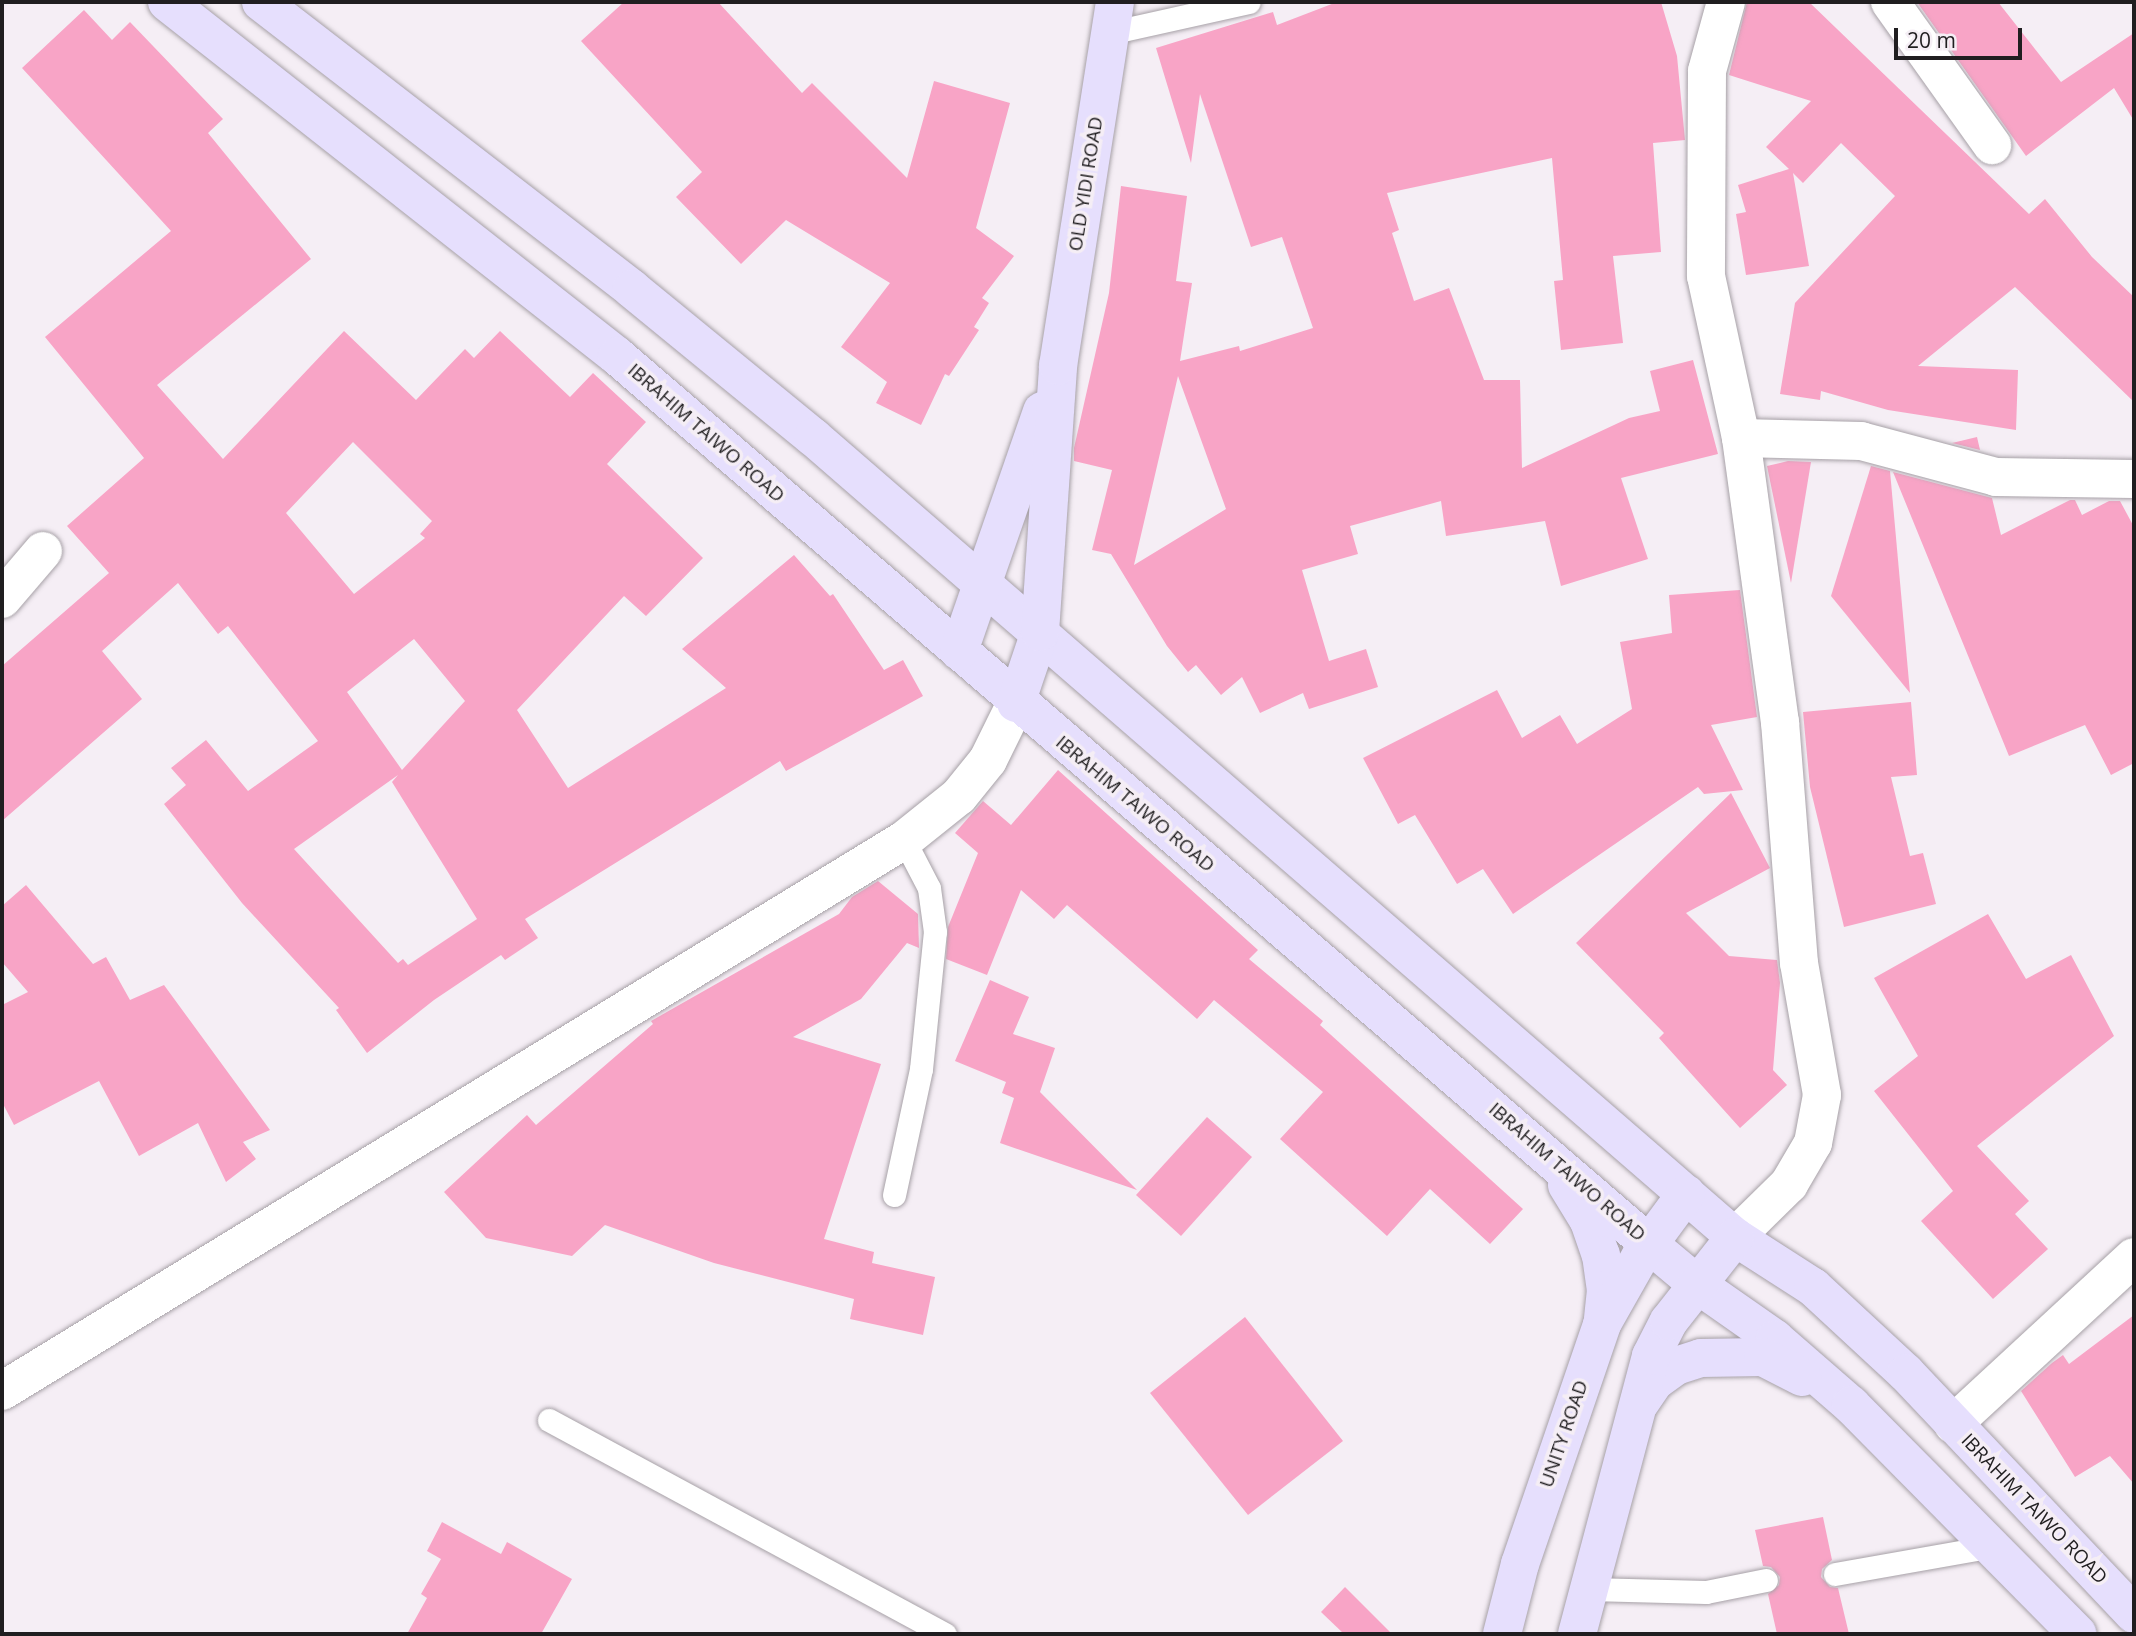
<!DOCTYPE html>
<html>
<head>
<meta charset="utf-8">
<style>
	body { margin:0 }
	#map { position:relative; width:2136px; height:1636px; overflow:hidden; background:#f5eef5; font-family:"Open Sans",sans-serif }
	div>[style] { position:absolute }
	[style*='--x'] { left:calc(var(--x)*1px); top:calc(var(--y)*1px); width:calc(var(--w)*1px); rotate:calc(var(--a)*1deg) }
	.building>* { inset:0; background:#f8a4c6 }
	.roads { filter:drop-shadow(0 0 2px #a7a1a7) drop-shadow(0 0 2px #a7a1a7) }
	.service>* { height:23px; margin:-11.5px; padding:0 11.5px; transform-origin:11.5px; border-radius:11.5px; background:#fff }
	.minor>* { height:38px; margin:-19px; padding:0 19px; transform-origin:19px; border-radius:19px; background:#fff }
	.primary>* { height:38px; margin:-19px; padding:0 19px; transform-origin:19px; border-radius:19px; background:#e6dffd }
	span { translate:-50% -50%; white-space:nowrap; text-align:center; line-height:1.15; -webkit-text-stroke:7px #f5eef5; paint-order:stroke }
	.street-label { font-size:19px; color:#201e20 }
	.frame { position:absolute; inset:0; border:4px solid #201e20; pointer-events:none }
	.scale { position:absolute; left:1894px; top:28px; width:128px; height:32px; box-sizing:border-box; border:4px solid #201e20; border-top:0; padding-left:9px; font-size:21px; line-height:24px; white-space:nowrap; color:#201e20; -webkit-text-stroke:5px #f5eef5; paint-order:stroke }
</style>
</head>
<body>
<div id="map">
	<div class="building">
		<div style="clip-path:polygon(624px 2px,718px 2px,802px 93px,812px 83px,907px 178px,934px 81px,1010px 103px,976px 228px,1014px 256px,982px 298px,989px 303px,974px 327px,979px 330px,949px 376px,945px 374px,921px 425px,876px 403px,887px 382px,841px 347px,890px 283px,786px 220px,741px 264px,676px 197px,702px 172px,581px 41px)"></div>
		<div style="clip-path:polygon(evenodd,1337px 2px,1661px 2px,1677px 56px,1685px 140px,1653px 143px,1661px 252px,1613px 256px,1623px 343px,1561px 350px,1554px 281px,1563px 280px,1552px 158px,1387px 193px,1399px 230px,1392px 233px,1414px 301px,1449px 288px,1484px 380px,1520px 380px,1522px 468px,1629px 418px,1660px 411px,1650px 371px,1693px 360px,1718px 454px,1621px 478px,1648px 559px,1561px 586px,1545px 521px,1446px 536px,1441px 501px,1350px 526px,1358px 554px,1302px 570px,1329px 661px,1366px 649px,1378px 687px,1309px 709px,1303px 693px,1260px 713px,1242px 677px,1221px 695px,1196px 665px,1188px 672px,1167px 646px,1111px 554px,1092px 550px,1112px 470px,1074px 461px,1074px 448px,1109px 293px,1121px 186px,1187px 196px,1176px 281px,1192px 283px,1180px 361px,1239px 346px,1240px 351px,1313px 328px,1282px 237px,1251px 247px,1200px 94px,1191px 163px,1156px 48px,1273px 12px,1277px 25px,1337px 2px,1178px 376px,1226px 509px,1134px 565px,1178px 376px)"></div>
		<div style="clip-path:polygon(1747px 2px,1809px 2px,2029px 214px,2045px 199px,2092px 257px,2134px 297px,2134px 402px,2015px 287px,1918px 366px,2018px 370px,2016px 430px,1888px 410px,1821px 391px,1820px 400px,1780px 394px,1795px 303px,1895px 196px,1841px 143px,1803px 183px,1793px 173px,1809px 266px,1746px 275px,1736px 214px,1746px 212px,1738px 185px,1789px 169px,1766px 147px,1811px 101px,1729px 75px)"></div>
		<div style="clip-path:polygon(1917px 2px,1998px 2px,2061px 82px,2134px 33px,2134px 121px,2114px 88px,2026px 156px)"></div>
		<div style="clip-path:polygon(evenodd,84px 10px,112px 40px,130px 22px,223px 119px,208px 133px,311px 259px,157px 385px,223px 459px,344px 331px,416px 400px,465px 349px,474px 358px,500px 331px,570px 397px,593px 373px,646px 422px,607px 464px,703px 558px,646px 616px,624px 596px,517px 710px,568px 788px,726px 688px,682px 649px,794px 555px,830px 596px,833px 594px,884px 670px,903px 660px,923px 696px,786px 771px,780px 761px,525px 919px,538px 938px,505px 960px,501px 955px,434px 1000px,367px 1053px,336px 1010px,339px 1008px,242px 903px,164px 804px,186px 785px,171px 768px,206px 740px,248px 791px,318px 741px,228px 626px,218px 634px,178px 583px,102px 651px,142px 699px,2px 821px,2px 666px,109px 573px,67px 526px,144px 458px,45px 337px,171px 231px,22px 68px,84px 10px,353px 442px,432px 521px,420px 534px,425px 538px,354px 594px,286px 513px,353px 442px,84px 10px,414px 639px,465px 701px,402px 770px,347px 692px,414px 639px,84px 10px,398px 775px,392px 782px,477px 919px,408px 965px,403px 959px,398px 963px,294px 849px,398px 775px)"></div>
		<div style="clip-path:polygon(1977px 437px,1980px 450px,1952px 443px)"></div>
		<div style="clip-path:polygon(1788px 461px,1811px 462px,1791px 583px,1767px 466px)"></div>
		<div style="clip-path:polygon(1871px 466px,1890px 471px,1910px 693px,1831px 596px)"></div>
		<div style="clip-path:polygon(1893px 472px,1992px 498px,2001px 535px,2070px 500px,2075px 500px,2082px 515px,2109px 501px,2120px 501px,2134px 527px,2134px 763px,2111px 775px,2085px 725px,2009px 756px)"></div>
		<div style="clip-path:polygon(1740px 590px,1757px 717px,1711px 725px,1743px 790px,1704px 794px,1698px 787px,1513px 914px,1483px 869px,1457px 884px,1415px 815px,1398px 824px,1363px 758px,1497px 690px,1522px 738px,1560px 715px,1577px 744px,1632px 709px,1620px 642px,1672px 633px,1669px 595px)"></div>
		<div style="clip-path:polygon(1911px 702px,1917px 775px,1891px 777px,1910px 856px,1923px 853px,1936px 904px,1844px 927px,1810px 787px,1803px 712px)"></div>
		<div style="clip-path:polygon(1058px 770px,1258px 950px,1249px 959px,1323px 1021px,1320px 1025px,1523px 1209px,1490px 1244px,1430px 1189px,1387px 1236px,1280px 1139px,1323px 1092px,1214px 1000px,1197px 1019px,1067px 905px,1054px 919px,1021px 890px,987px 975px,946px 959px,948px 927px,978px 853px,955px 833px,983px 801px,1011px 825px)"></div>
		<div style="clip-path:polygon(1731px 793px,1770px 868px,1686px 913px,1729px 956px,1777px 960px,1780px 983px,1773px 1070px,1787px 1085px,1740px 1128px,1659px 1038px,1664px 1033px,1576px 943px)"></div>
		<div style="clip-path:polygon(878px 881px,918px 914px,919px 948px,907px 943px,861px 999px,793px 1037px,881px 1064px,824px 1239px,874px 1252px,872px 1263px,935px 1277px,923px 1335px,850px 1319px,854px 1299px,714px 1263px,605px 1225px,572px 1256px,486px 1238px,444px 1192px,527px 1115px,536px 1125px,653px 1024px,651px 1021px,839px 914px,852px 897px)"></div>
		<div style="clip-path:polygon(26px 885px,93px 964px,106px 957px,130px 1000px,164px 985px,270px 1130px,243px 1142px,256px 1159px,226px 1182px,198px 1123px,139px 1156px,99px 1081px,14px 1125px,2px 1102px,2px 1005px,28px 992px,2px 962px,2px 906px)"></div>
		<div style="clip-path:polygon(1988px 914px,2026px 979px,2071px 955px,2114px 1036px,1977px 1146px,2029px 1201px,2015px 1214px,2048px 1249px,1993px 1299px,1921px 1221px,1953px 1191px,1874px 1091px,1918px 1056px,1874px 978px)"></div>
		<div style="clip-path:polygon(990px 980px,1029px 997px,1013px 1034px,1055px 1048px,1040px 1092px,1137px 1190px,1000px 1143px,1014px 1098px,1002px 1093px,1006px 1082px,955px 1061px)"></div>
		<div style="clip-path:polygon(1207px 1117px,1252px 1157px,1181px 1236px,1136px 1195px)"></div>
		<div style="clip-path:polygon(2134px 1315px,2134px 1484px,2110px 1456px,2075px 1477px,2021px 1391px,2052px 1363px,2063px 1355px,2069px 1364px)"></div>
		<div style="clip-path:polygon(1245px 1317px,1343px 1441px,1248px 1515px,1150px 1393px)"></div>
		<div style="clip-path:polygon(1823px 1517px,1832px 1560px,1822px 1569px,1821px 1577px,1830px 1587px,1838px 1588px,1849px 1634px,1777px 1634px,1768px 1594px,1779px 1585px,1780px 1577px,1771px 1567px,1763px 1566px,1755px 1530px)"></div>
		<div style="clip-path:polygon(442px 1522px,501px 1554px,507px 1542px,572px 1579px,541px 1634px,407px 1634px,427px 1598px,421px 1594px,441px 1559px,427px 1551px)"></div>
		<div style="clip-path:polygon(1345px 1587px,1392px 1634px,1344px 1634px,1321px 1612px)"></div>
	</div>
	<div class="roads">
		<div class="service">
			<div style="--x:1109;--y:33;--w:143;--a:-12.5"></div>
			<div style="--x:894;--y:1195;--w:129;--a:-77.9"></div>
			<div style="--x:921;--y:1069;--w:138;--a:-84.2"></div>
			<div style="--x:935;--y:932;--w:44;--a:-97.8"></div>
			<div style="--x:929;--y:888;--w:54;--a:-117.5"></div>
			<div style="--x:549;--y:1420;--w:450;--a:28.4"></div>
			<div style="--x:1835;--y:1574;--w:161;--a:-10"></div>
			<div style="--x:1589;--y:1589;--w:117;--a:1.5"></div>
			<div style="--x:1706;--y:1592;--w:61;--a:-11.3"></div>
		</div>
		<div class="minor">
			<div style="--x:1726;--y:2;--w:72;--a:105.4"></div>
			<div style="--x:1707;--y:71;--w:205;--a:90.3"></div>
			<div style="--x:1706;--y:276;--w:166;--a:77.8"></div>
			<div style="--x:1741;--y:438;--w:287;--a:82.2"></div>
			<div style="--x:1780;--y:722;--w:242;--a:85.5"></div>
			<div style="--x:1799;--y:963;--w:134;--a:80.1"></div>
			<div style="--x:1822;--y:1095;--w:49;--a:100.6"></div>
			<div style="--x:1813;--y:1143;--w:48;--a:120.3"></div>
			<div style="--x:1789;--y:1184;--w:76;--a:135.5"></div>
			<div style="--x:1890;--y:2;--w:176;--a:54.5"></div>
			<div style="--x:1741;--y:438;--w:120;--a:1.4"></div>
			<div style="--x:1861;--y:441;--w:140;--a:14.9"></div>
			<div style="--x:1996;--y:477;--w:138;--a:0.8"></div>
			<div style="--x:2;--y:599;--w:63;--a:-49.5"></div>
			<div style="--x:2;--y:1391;--w:1057;--a:-31.42"></div>
			<div style="--x:904;--y:840;--w:70;--a:-38.7"></div>
			<div style="--x:959;--y:796;--w:46;--a:-51.1"></div>
			<div style="--x:988;--y:760;--w:64;--a:-63.8"></div>
			<div style="--x:1953;--y:1424;--w:246;--a:-42.7"></div>
		</div>
		<div class="primary">
			<div style="--x:167;--y:2;--w:573;--a:38.19"></div>
			<div style="--x:617;--y:356;--w:1361;--a:40.71"></div>
			<div style="--x:1649;--y:1244;--w:64;--a:39.9"></div>
			<div style="--x:1698;--y:1285;--w:94;--a:35"></div>
			<div style="--x:1775;--y:1339;--w:101;--a:41"></div>
			<div style="--x:1851;--y:1405;--w:322;--a:45.3"></div>
			<div style="--x:261;--y:2;--w:469;--a:37.7"></div>
			<div style="--x:632;--y:289;--w:234;--a:39.3"></div>
			<div style="--x:813;--y:437;--w:1221;--a:40.95"></div>
			<div style="--x:1735;--y:1237;--w:93;--a:32.7"></div>
			<div style="--x:1813;--y:1287;--w:127;--a:42.8"></div>
			<div style="--x:1906;--y:1373;--w:332;--a:46.6"></div>
			<div style="--x:959;--y:651;--w:254;--a:-70.9"></div>
			<div style="--x:1016;--y:703;--w:75;--a:-71.3"></div>
			<div style="--x:1040;--y:632;--w:267;--a:-86.1"></div>
			<div style="--x:1058;--y:366;--w:368;--a:-81.1"></div>
			<div style="--x:1567;--y:1185;--w:42;--a:58.6"></div>
			<div style="--x:1589;--y:1221;--w:36;--a:71"></div>
			<div style="--x:1601;--y:1255;--w:35;--a:82"></div>
			<div style="--x:1606;--y:1290;--w:28;--a:96"></div>
			<div style="--x:1640;--y:1403;--w:25;--a:-56"></div>
			<div style="--x:1654;--y:1382;--w:27;--a:-36"></div>
			<div style="--x:1676;--y:1366;--w:26;--a:-18"></div>
			<div style="--x:1701;--y:1358;--w:62;--a:-0.9"></div>
			<div style="--x:1763;--y:1357;--w:44;--a:27.1"></div>
			<div style="--x:1502;--y:1634;--w:72;--a:-75.6"></div>
			<div style="--x:1520;--y:1564;--w:254;--a:-71.1"></div>
			<div style="--x:1602;--y:1324;--w:79;--a:-60.5"></div>
			<div style="--x:1641;--y:1255;--w:76;--a:-53.6"></div>
			<div style="--x:1577;--y:1634;--w:288;--a:-75.1"></div>
			<div style="--x:1651;--y:1356;--w:39;--a:-63"></div>
			<div style="--x:1669;--y:1321;--w:107;--a:-51.8"></div>
		</div>
	</div>
	<div class="street-label">
		<span style="left:1086px;top:184px;rotate:-81deg">OLD YIDI ROAD</span>
		<span style="left:706px;top:433px;rotate:41deg">IBRAHIM TAIWO ROAD</span>
		<span style="left:1135px;top:804px;rotate:40deg">IBRAHIM TAIWO ROAD</span>
		<span style="left:1567px;top:1172px;rotate:41deg">IBRAHIM TAIWO ROAD</span>
		<span style="left:1564px;top:1434px;rotate:-71deg">UNITY ROAD</span>
		<span style="left:2034px;top:1509px;rotate:46deg">IBRAHIM TAIWO ROAD</span>
	</div>
	<div class="frame"></div>
	<div class="scale">20 m</div>
</div>
</body>
</html>
